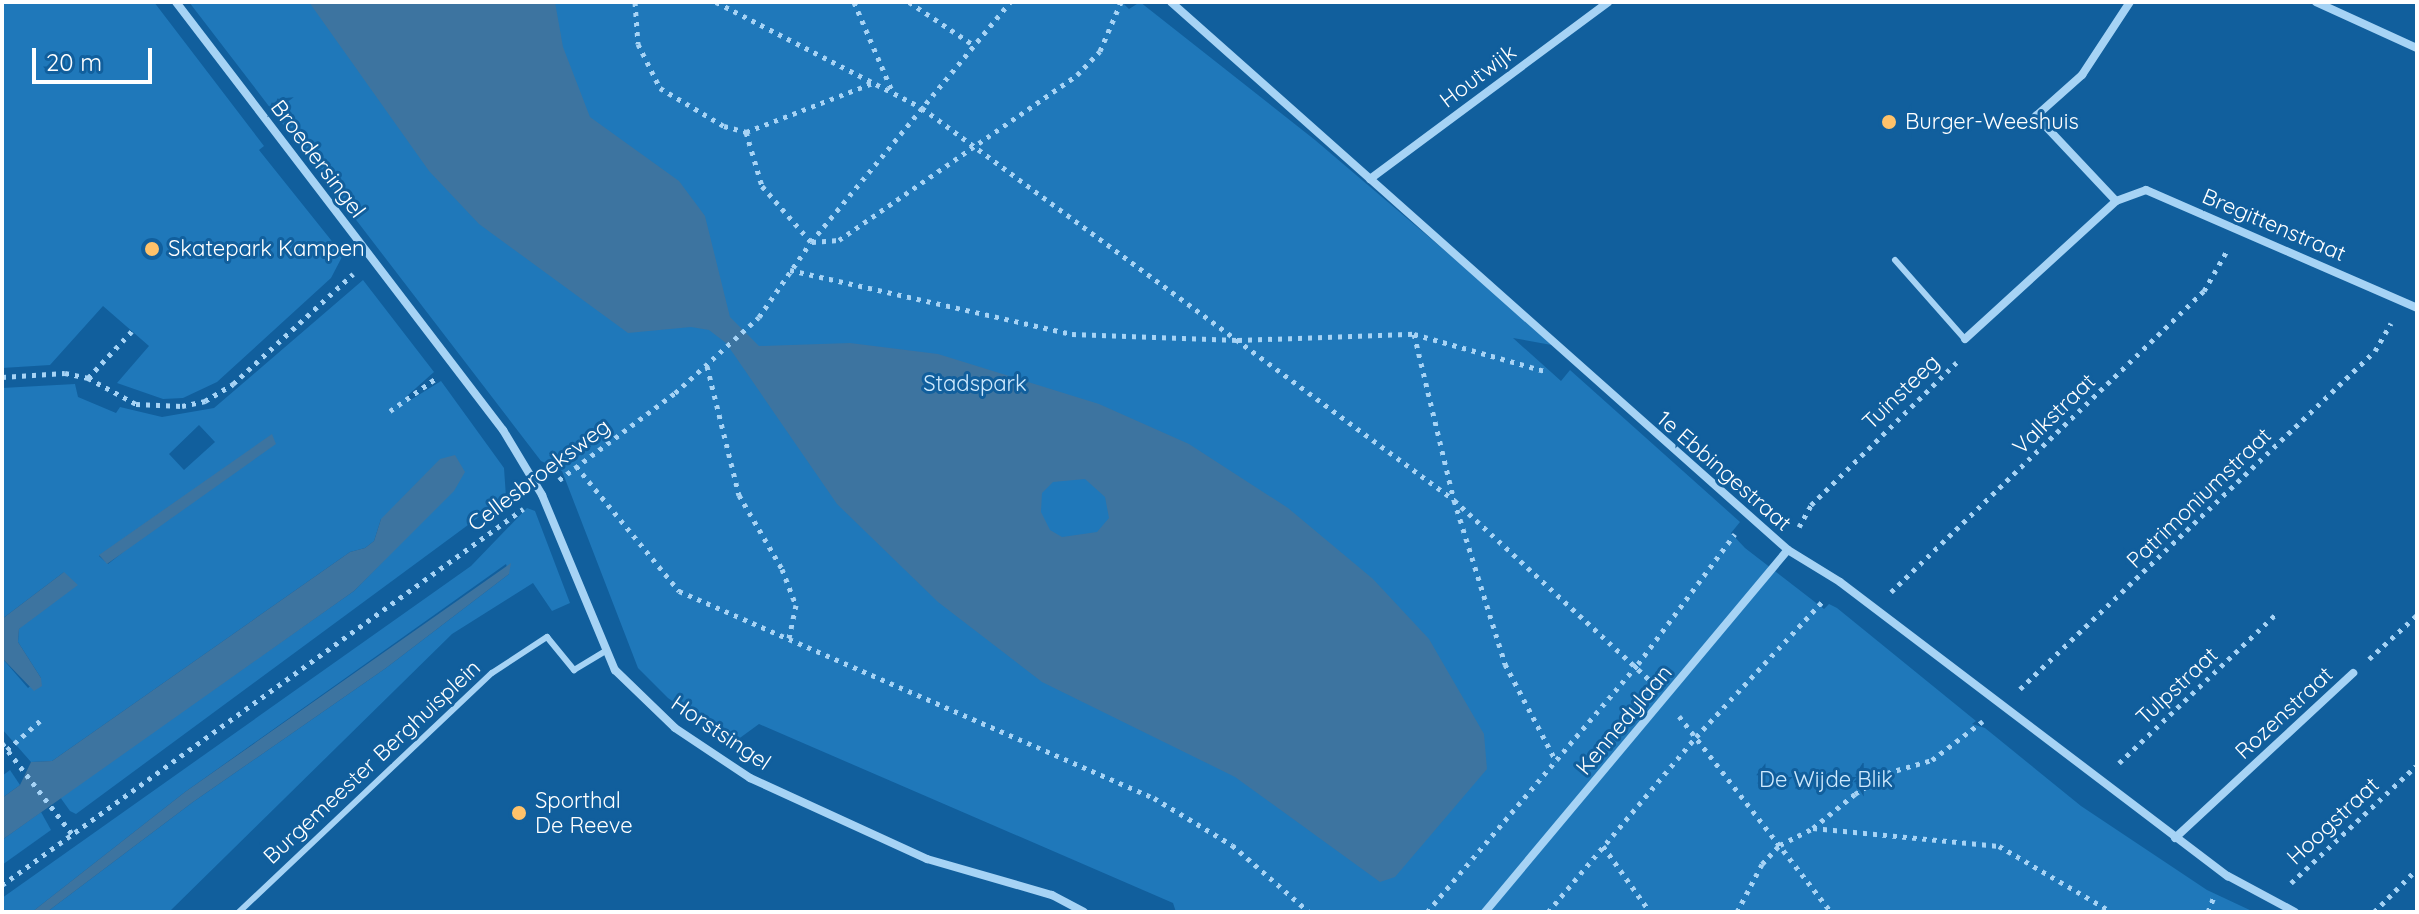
<!DOCTYPE html>
<html>
<head>
<meta charset="utf-8">
<style>
	body { margin:0 }
	#map { position:relative; width:2419px; height:914px; overflow:hidden; background:#115f9d; font-family:Quicksand,sans-serif }
	div>[style] { position:absolute }
	[style*='--x'] { left:calc(var(--x)*1px); top:calc(var(--y)*1px); width:calc(var(--w)*1px); rotate:calc(var(--a)*1deg) }
	.green>* { inset:0; background:#1f78ba }
	.water>* { inset:0; background:#3d74a0 }
	.path>* { height:5px; margin-top:-2.5px; transform-origin:0; background:repeating-linear-gradient(90deg,#a6d3f5 0 4px,transparent 0 10px) }
	.lane>* { height:6px; margin:-3px; padding:0 3px; transform-origin:3px; border-radius:3px; background:#a6d3f5 }
	.street>* { height:8px; margin:-4px; padding:0 4px; transform-origin:4px; border-radius:4px; background:#a6d3f5 }
	.dots>* { width:22px; height:22px; translate:-50% -50%; box-sizing:border-box; border:4px solid #115f9d; border-radius:50% }
	span { translate:-50% -50%; white-space:nowrap; text-align:center; line-height:1.15; -webkit-text-stroke:6px #115f9d; paint-order:stroke }
	.street-label { font-size:22px; color:#fff }
	.poi-label { font-size:22px; color:#fff }
	.left { translate:0 -50%; text-align:left }
	.park-label { font-size:22px; color:#cfeafe }
	.frame { position:absolute; inset:0; border:4px solid #fff; pointer-events:none }
	.scale { position:absolute; left:32px; top:48px; width:120px; height:36px; box-sizing:border-box; border:4px solid #fff; border-top:0; padding-left:10px; font-size:24px; line-height:28px; white-space:nowrap; color:#fff; -webkit-text-stroke:6px #115f9d; paint-order:stroke }
</style>
</head>
<body>
<div id="map">
	<div class="green">
		<div style="clip-path:polygon(2px 2px,154px 2px,264px 146px,259px 150px,343px 255px,331px 278px,217px 382px,183px 398px,163px 399px,117px 383px,149px 346px,103px 306px,50px 365px,2px 368px)"></div>
		<div style="clip-path:polygon(189px 2px,1122px 2px,1129px 9px,1140px 2px,1315px 140px,1557px 346px,1513px 338px,1561px 381px,1570px 370px,1740px 522px,1731px 533px,1745px 548px,1824px 609px,1829px 604px,1837px 608px,1976px 721px,1972px 724px,1985px 728px,2081px 806px,2207px 890px,2254px 912px,1176px 912px,1173px 903px,759px 724px,733px 743px,668px 698px,638px 668px,562px 471px,541px 461px)"></div>
		<div style="clip-path:polygon(evenodd,363px 280px,434px 372px,407px 396px,409px 401px,441px 381px,504px 468px,506px 497px,76px 814px,70px 811px,60px 797px,354px 591px,395px 549px,381px 519px,374px 541px,365px 548px,350px 552px,52px 761px,31px 762px,2px 729px,2px 658px,28px 688px,41px 678px,18px 642px,19px 629px,64px 572px,2px 619px,2px 388px,75px 384px,78px 397px,116px 413px,120px 407px,162px 417px,214px 408px,363px 280px,199px 425px,215px 442px,184px 470px,169px 454px,199px 425px,363px 280px,272px 435px,108px 564px,99px 556px,100px 555px,272px 435px)"></div>
		<div style="clip-path:polygon(527px 508px,535px 511px,570px 603px,552px 611px,533px 583px,452px 634px,169px 912px,47px 912px,193px 802px,386px 668px,509px 574px,506px 564px,185px 792px,32px 912px,2px 912px,2px 898px,471px 566px)"></div>
		<div style="clip-path:polygon(10px 770px,20px 785px,2px 798px,2px 776px)"></div>
		<div style="clip-path:polygon(41px 812px,51px 830px,2px 865px,2px 840px)"></div>
	</div>
	<div class="water">
		<div style="clip-path:polygon(evenodd,309px 2px,555px 2px,563px 47px,590px 117px,679px 181px,705px 216px,730px 317px,759px 346px,850px 343px,938px 354px,1099px 404px,1189px 444px,1288px 508px,1373px 579px,1429px 639px,1484px 734px,1487px 769px,1395px 877px,1380px 882px,1235px 777px,1042px 682px,938px 602px,837px 504px,726px 343px,709px 330px,691px 327px,628px 333px,479px 224px,429px 171px,309px 2px,1085px 479px,1105px 497px,1109px 518px,1097px 532px,1062px 537px,1050px 530px,1041px 512px,1042px 493px,1053px 482px,1085px 479px)"></div>
		<div style="clip-path:polygon(272px 434px,276px 444px,107px 564px,99px 555px)"></div>
		<div style="clip-path:polygon(455px 455px,465px 472px,454px 491px,354px 591px,2px 840px,2px 798px,20px 785px,31px 762px,52px 761px,350px 552px,365px 548px,374px 541px,381px 519px,440px 459px)"></div>
		<div style="clip-path:polygon(511px 563px,509px 574px,386px 668px,193px 802px,47px 912px,32px 912px,185px 792px)"></div>
		<div style="clip-path:polygon(64px 572px,78px 585px,19px 629px,18px 642px,41px 678px,42px 686px,34px 691px,2px 658px,2px 619px)"></div>
	</div>
	<div class="path">
		<div style="--x:635;--y:2;--w:42;--a:85.9"></div>
		<div style="--x:638;--y:44;--w:49;--a:63.4"></div>
		<div style="--x:660;--y:88;--w:74;--a:30.7"></div>
		<div style="--x:724;--y:126;--w:23;--a:15"></div>
		<div style="--x:746;--y:132;--w:136;--a:-21.1"></div>
		<div style="--x:716;--y:2;--w:232;--a:27.2"></div>
		<div style="--x:922;--y:108;--w:661;--a:36.38"></div>
		<div style="--x:1454;--y:500;--w:266;--a:42.6"></div>
		<div style="--x:854;--y:2;--w:99;--a:66.8"></div>
		<div style="--x:909;--y:2;--w:76;--a:33.7"></div>
		<div style="--x:746;--y:132;--w:56;--a:73.5"></div>
		<div style="--x:762;--y:186;--w:74;--a:48.8"></div>
		<div style="--x:812;--y:242;--w:27;--a:-4"></div>
		<div style="--x:839;--y:240;--w:290;--a:-34.7"></div>
		<div style="--x:1077;--y:75;--w:33;--a:-46"></div>
		<div style="--x:1100;--y:51;--w:53;--a:-66.8"></div>
		<div style="--x:790;--y:270;--w:289;--a:12.8"></div>
		<div style="--x:1072;--y:334;--w:166;--a:2.1"></div>
		<div style="--x:1238;--y:340;--w:176;--a:-2"></div>
		<div style="--x:1414;--y:334;--w:139;--a:15.8"></div>
		<div style="--x:1414;--y:334;--w:171;--a:76.5"></div>
		<div style="--x:1454;--y:500;--w:172;--a:72.7"></div>
		<div style="--x:1505;--y:664;--w:110;--a:62.3"></div>
		<div style="--x:707;--y:366;--w:133;--a:76.1"></div>
		<div style="--x:739;--y:495;--w:86;--a:59.8"></div>
		<div style="--x:782;--y:569;--w:39;--a:69"></div>
		<div style="--x:796;--y:605;--w:34;--a:102"></div>
		<div style="--x:2;--y:377;--w:63;--a:-3.6"></div>
		<div style="--x:65;--y:373;--w:24;--a:12"></div>
		<div style="--x:88;--y:378;--w:55;--a:28.4"></div>
		<div style="--x:136;--y:404;--w:46;--a:2.5"></div>
		<div style="--x:182;--y:406;--w:24;--a:-12"></div>
		<div style="--x:205;--y:401;--w:33;--a:-31"></div>
		<div style="--x:233;--y:384;--w:163;--a:-42.5"></div>
		<div style="--x:88;--y:378;--w:64;--a:-46.9"></div>
		<div style="--x:390;--y:411;--w:55;--a:-35.4"></div>
		<div style="--x:576;--y:466;--w:162;--a:50.5"></div>
		<div style="--x:679;--y:591;--w:518;--a:23.55"></div>
		<div style="--x:1154;--y:798;--w:91;--a:31.1"></div>
		<div style="--x:1232;--y:845;--w:102;--a:41"></div>
		<div style="--x:559;--y:480;--w:145;--a:-36.9"></div>
		<div style="--x:675;--y:393;--w:113;--a:-42.1"></div>
		<div style="--x:759;--y:317;--w:91;--a:-55.3"></div>
		<div style="--x:811;--y:242;--w:312;--a:-50.3"></div>
		<div style="--x:1799;--y:527;--w:25;--a:-61"></div>
		<div style="--x:1811;--y:505;--w:204;--a:-44.4"></div>
		<div style="--x:1891;--y:592;--w:434;--a:-43.9"></div>
		<div style="--x:2204;--y:291;--w:48;--a:-60.3"></div>
		<div style="--x:2369;--y:659;--w:65;--a:-42.5"></div>
		<div style="--x:2020;--y:689;--w:490;--a:-43.6"></div>
		<div style="--x:2375;--y:351;--w:32;--a:-60"></div>
		<div style="--x:1679;--y:716;--w:248;--a:52.2"></div>
		<div style="--x:2;--y:743;--w:115;--a:52.4"></div>
		<div style="--x:7;--y:750;--w:47;--a:-41.5"></div>
		<div style="--x:2119;--y:763;--w:215;--a:-43.5"></div>
		<div style="--x:1813;--y:828;--w:54;--a:-39"></div>
		<div style="--x:1855;--y:794;--w:38;--a:-33"></div>
		<div style="--x:1887;--y:773;--w:47;--a:-16.1"></div>
		<div style="--x:1932;--y:760;--w:64;--a:-37.4"></div>
		<div style="--x:1603;--y:846;--w:81;--a:54.5"></div>
		<div style="--x:2291;--y:883;--w:171;--a:-43.1"></div>
		<div style="--x:2;--y:885;--w:643;--a:-35.82"></div>
		<div style="--x:1427;--y:912;--w:326;--a:-49.6"></div>
		<div style="--x:1638;--y:664;--w:162;--a:-53.3"></div>
		<div style="--x:1548;--y:912;--w:229;--a:-49.8"></div>
		<div style="--x:1696;--y:737;--w:186;--a:-47"></div>
		<div style="--x:1737;--y:912;--w:54;--a:-62.5"></div>
		<div style="--x:1762;--y:864;--w:26;--a:-47"></div>
		<div style="--x:1780;--y:845;--w:37;--a:-27"></div>
		<div style="--x:1813;--y:828;--w:187;--a:5.5"></div>
		<div style="--x:1999;--y:846;--w:131;--a:30.3"></div>
		<div style="--x:2208;--y:912;--w:19;--a:-69"></div>
		<div style="--x:2374;--y:912;--w:61;--a:-45"></div>
	</div>
	<div class="lane">
		<div style="--x:1895;--y:260;--w:106;--a:48.5"></div>
		<div style="--x:239;--y:912;--w:348;--a:-43.4"></div>
		<div style="--x:492;--y:673;--w:66;--a:-33.2"></div>
		<div style="--x:547;--y:637;--w:43;--a:50.7"></div>
		<div style="--x:574;--y:670;--w:37;--a:-31"></div>
	</div>
	<div class="street">
		<div style="--x:176;--y:2;--w:539;--a:52.62"></div>
		<div style="--x:503;--y:430;--w:76;--a:59"></div>
		<div style="--x:542;--y:495;--w:190;--a:67.4"></div>
		<div style="--x:615;--y:670;--w:83;--a:44"></div>
		<div style="--x:675;--y:728;--w:90;--a:33.7"></div>
		<div style="--x:750;--y:778;--w:195;--a:24.6"></div>
		<div style="--x:927;--y:859;--w:130;--a:16.1"></div>
		<div style="--x:1052;--y:895;--w:36;--a:28"></div>
		<div style="--x:1171;--y:2;--w:825;--a:41.61"></div>
		<div style="--x:1788;--y:550;--w:61;--a:31.6"></div>
		<div style="--x:1840;--y:582;--w:487;--a:37.2"></div>
		<div style="--x:2228;--y:876;--w:76;--a:28.2"></div>
		<div style="--x:2316;--y:2;--w:111;--a:24.5"></div>
		<div style="--x:1370;--y:179;--w:297;--a:-36.6"></div>
		<div style="--x:2116;--y:201;--w:117;--a:-133.3"></div>
		<div style="--x:2036;--y:116;--w:62;--a:-41.7"></div>
		<div style="--x:2082;--y:75;--w:87;--a:-56.7"></div>
		<div style="--x:1965;--y:339;--w:205;--a:-42.4"></div>
		<div style="--x:2116;--y:201;--w:32;--a:-20"></div>
		<div style="--x:2146;--y:190;--w:296;--a:23.5"></div>
		<div style="--x:2175;--y:838;--w:243;--a:-42.8"></div>
		<div style="--x:1485;--y:912;--w:472;--a:-50.1"></div>
	</div>
	<div class="dots">
		<div style="left:1889px;top:122px;background:#ffc26a"></div>
		<div style="left:152px;top:249px;background:#ffc26a"></div>
		<div style="left:519px;top:813px;background:#ffc26a"></div>
	</div>
	<div class="street-label">
		<span style="left:1478px;top:76px;rotate:-37deg">Houtwijk</span>
		<span style="left:318px;top:159px;rotate:53deg">Broedersingel</span>
		<span style="left:2274px;top:225px;rotate:23deg">Bregittenstraat</span>
		<span style="left:1901px;top:392px;rotate:-44deg">Tuinsteeg</span>
		<span style="left:2054px;top:414px;rotate:-44deg">Valkstraat</span>
		<span style="left:1724px;top:471px;rotate:41deg">1e Ebbingestraat</span>
		<span style="left:539px;top:475px;rotate:-37deg">Cellesbroeksweg</span>
		<span style="left:2199px;top:498px;rotate:-44deg">Patrimoniumstraat</span>
		<span style="left:2177px;top:686px;rotate:-43deg">Tulpstraat</span>
		<span style="left:2284px;top:713px;rotate:-43deg">Rozenstraat</span>
		<span style="left:1624px;top:720px;rotate:-50deg">Kennedylaan</span>
		<span style="left:721px;top:733px;rotate:34deg">Horstsingel</span>
		<span style="left:372px;top:762px;rotate:-43deg">Burgemeester Berghuisplein</span>
		<span style="left:2333px;top:821px;rotate:-43deg">Hoogstraat</span>
	</div>
	<div class="poi-label">
		<span class="left" style="left:1905px;top:122px">Burger-Weeshuis</span>
		<span class="left" style="left:168px;top:249px">Skatepark Kampen</span>
		<span class="left" style="left:535px;top:813px">Sporthal<br>De Reeve</span>
	</div>
	<div class="park-label">
		<span style="left:975px;top:384px">Stadspark</span>
		<span style="left:1826px;top:780px">De Wijde Blik</span>
	</div>
	<div class="frame"></div>
	<div class="scale">20 m</div>
</div>
</body>
</html>
